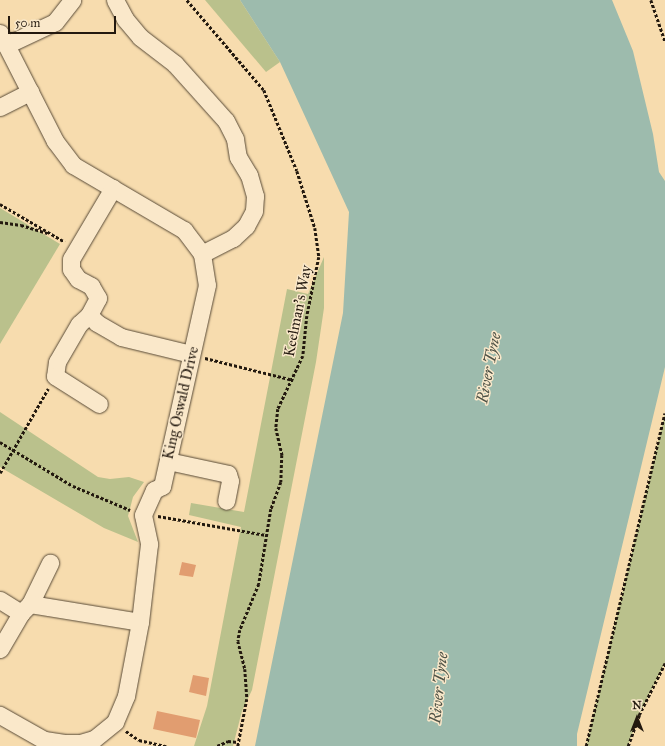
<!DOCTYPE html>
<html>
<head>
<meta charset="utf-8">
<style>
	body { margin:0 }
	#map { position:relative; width:665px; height:746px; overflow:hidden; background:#f7dcae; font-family:"IM FELL Great Primer",serif }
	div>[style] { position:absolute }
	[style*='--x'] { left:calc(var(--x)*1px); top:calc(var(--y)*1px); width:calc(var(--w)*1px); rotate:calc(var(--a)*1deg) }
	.green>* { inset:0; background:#bac18c }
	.water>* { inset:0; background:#9dbbad }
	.building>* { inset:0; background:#e19d70 }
	.path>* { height:2.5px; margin-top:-1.25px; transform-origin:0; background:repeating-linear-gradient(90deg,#23190f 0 3px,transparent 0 5px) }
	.roads { filter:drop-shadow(0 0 1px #584a37) drop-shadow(0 0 1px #584a37) }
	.minor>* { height:17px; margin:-8.5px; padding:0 8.5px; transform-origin:8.5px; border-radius:8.5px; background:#fae8ca }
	span { translate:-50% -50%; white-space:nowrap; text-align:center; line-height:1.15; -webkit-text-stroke:3px #fae8ca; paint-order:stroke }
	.street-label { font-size:15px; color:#23190f }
	.water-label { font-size:16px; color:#4e5246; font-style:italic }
	.north { position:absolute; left:617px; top:698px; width:40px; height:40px; -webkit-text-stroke:3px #fae8ca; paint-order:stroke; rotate:0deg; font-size:11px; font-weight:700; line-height:16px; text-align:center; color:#23190f }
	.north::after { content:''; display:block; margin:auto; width:14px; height:18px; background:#23190f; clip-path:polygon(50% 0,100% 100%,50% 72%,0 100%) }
	.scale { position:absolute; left:8px; top:16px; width:108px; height:18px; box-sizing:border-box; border:2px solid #23190f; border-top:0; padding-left:5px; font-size:12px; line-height:14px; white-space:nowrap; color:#23190f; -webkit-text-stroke:3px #fae8ca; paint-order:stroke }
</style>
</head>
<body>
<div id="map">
	<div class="green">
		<div style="clip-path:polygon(205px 0,240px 0,280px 62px,266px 72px)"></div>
		<div style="clip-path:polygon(0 208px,60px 244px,0 344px)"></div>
		<div style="clip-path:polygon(324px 257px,324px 308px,316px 362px,252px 690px,242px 711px,233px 746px,194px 746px,207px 706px,241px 527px,189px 515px,191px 503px,244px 512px,287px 289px,308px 294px)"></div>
		<div style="clip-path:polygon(0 412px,98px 477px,110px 479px,129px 477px,144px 482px,133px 497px,128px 516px,138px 542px,104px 528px,0 467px)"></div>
		<div style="clip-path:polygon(665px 413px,665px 663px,639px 715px,628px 746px,586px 746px)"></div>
	</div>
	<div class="water">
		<div style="clip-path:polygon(240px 0,612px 0,633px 51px,653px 134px,659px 172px,665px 181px,665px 367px,577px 734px,577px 746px,255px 746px,343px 313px,349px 212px,280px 62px)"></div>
	</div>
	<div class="building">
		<div style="clip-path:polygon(182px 562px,196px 565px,193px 577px,179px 575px)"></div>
		<div style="clip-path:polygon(193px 675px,209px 678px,206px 696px,189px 692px)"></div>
		<div style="clip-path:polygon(157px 711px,200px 720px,196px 738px,153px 729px)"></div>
	</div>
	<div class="path">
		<div style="--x:187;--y:0;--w:118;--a:49.5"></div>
		<div style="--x:264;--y:90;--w:87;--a:67.8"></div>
		<div style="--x:297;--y:171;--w:60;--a:72.5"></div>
		<div style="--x:315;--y:228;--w:29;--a:82"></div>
		<div style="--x:319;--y:257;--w:60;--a:101.5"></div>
		<div style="--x:307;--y:316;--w:40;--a:95.7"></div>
		<div style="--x:303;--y:356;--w:59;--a:115.3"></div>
		<div style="--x:278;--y:409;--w:19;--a:96"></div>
		<div style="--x:276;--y:428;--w:28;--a:77"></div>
		<div style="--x:282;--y:455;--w:27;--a:92"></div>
		<div style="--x:281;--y:482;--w:29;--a:110"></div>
		<div style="--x:271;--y:509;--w:76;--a:99.1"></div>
		<div style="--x:259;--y:584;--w:50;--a:112.4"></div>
		<div style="--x:240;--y:630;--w:11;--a:100"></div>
		<div style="--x:238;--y:641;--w:29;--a:76"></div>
		<div style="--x:245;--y:669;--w:30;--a:86"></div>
		<div style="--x:247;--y:699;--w:48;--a:100.8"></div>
		<div style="--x:651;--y:0;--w:43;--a:71.1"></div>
		<div style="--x:0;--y:204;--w:75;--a:30.3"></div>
		<div style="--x:0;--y:222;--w:21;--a:8"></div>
		<div style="--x:21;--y:225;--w:28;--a:17"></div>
		<div style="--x:205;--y:358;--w:91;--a:14"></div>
		<div style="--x:0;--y:442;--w:85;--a:31.1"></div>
		<div style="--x:73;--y:486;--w:62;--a:22.8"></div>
		<div style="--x:0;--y:473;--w:97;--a:-60.3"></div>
		<div style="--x:158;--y:516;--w:110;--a:10"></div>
		<div style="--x:126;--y:731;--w:16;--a:35"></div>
		<div style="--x:139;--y:740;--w:28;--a:13"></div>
		<div style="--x:217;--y:746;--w:12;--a:-24"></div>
		<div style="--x:228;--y:741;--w:10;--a:6"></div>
		<div style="--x:586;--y:746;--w:342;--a:-76.7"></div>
		<div style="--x:628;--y:746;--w:33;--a:-70"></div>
		<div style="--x:639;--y:715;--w:58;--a:-63.4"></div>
	</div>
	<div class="roads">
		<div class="minor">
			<div style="--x:115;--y:0;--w:21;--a:62"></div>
			<div style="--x:125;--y:19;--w:23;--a:50"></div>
			<div style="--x:140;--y:37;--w:44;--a:37.6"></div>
			<div style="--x:175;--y:64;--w:76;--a:48.2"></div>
			<div style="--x:226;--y:121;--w:20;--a:63"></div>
			<div style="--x:235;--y:139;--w:18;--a:81"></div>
			<div style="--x:238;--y:157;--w:21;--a:59"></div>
			<div style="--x:249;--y:175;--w:22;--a:74"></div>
			<div style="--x:255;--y:196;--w:15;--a:94"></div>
			<div style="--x:254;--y:211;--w:17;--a:118"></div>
			<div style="--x:246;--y:226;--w:18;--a:137"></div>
			<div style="--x:233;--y:238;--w:35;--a:153"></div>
			<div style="--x:0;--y:33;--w:121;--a:63"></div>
			<div style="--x:55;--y:141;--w:30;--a:53"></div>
			<div style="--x:73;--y:165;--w:129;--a:30.4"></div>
			<div style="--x:184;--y:230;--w:30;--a:53"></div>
			<div style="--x:202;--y:254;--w:31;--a:81"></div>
			<div style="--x:207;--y:285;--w:206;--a:102.6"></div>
			<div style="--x:162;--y:486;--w:9;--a:153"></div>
			<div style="--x:154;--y:490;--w:27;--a:114"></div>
			<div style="--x:143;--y:515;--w:30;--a:78"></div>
			<div style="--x:149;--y:544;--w:79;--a:96.6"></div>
			<div style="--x:140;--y:622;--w:75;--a:100.7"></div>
			<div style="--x:126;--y:696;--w:28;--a:113"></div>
			<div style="--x:115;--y:722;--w:27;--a:141"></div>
			<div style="--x:94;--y:739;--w:15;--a:164"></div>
			<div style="--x:80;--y:743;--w:16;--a:180"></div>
			<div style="--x:64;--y:743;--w:20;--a:-171"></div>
			<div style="--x:44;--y:740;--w:51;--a:-150.4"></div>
			<div style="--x:6;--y:45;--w:54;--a:-25.1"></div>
			<div style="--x:55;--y:22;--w:28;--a:-52"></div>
			<div style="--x:0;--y:107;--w:34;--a:-27"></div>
			<div style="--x:113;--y:188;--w:82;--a:120.6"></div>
			<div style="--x:71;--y:259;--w:10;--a:90"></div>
			<div style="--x:71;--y:269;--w:12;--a:55"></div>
			<div style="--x:78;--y:279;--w:15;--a:28"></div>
			<div style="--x:91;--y:286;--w:14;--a:60"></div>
			<div style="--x:98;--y:298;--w:19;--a:118"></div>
			<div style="--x:89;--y:315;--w:11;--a:45"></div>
			<div style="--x:97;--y:323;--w:28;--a:30"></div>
			<div style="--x:121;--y:337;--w:72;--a:13.7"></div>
			<div style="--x:89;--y:315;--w:13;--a:138"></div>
			<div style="--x:79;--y:324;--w:44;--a:120.1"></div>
			<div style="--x:57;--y:362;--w:14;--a:98"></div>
			<div style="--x:55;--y:376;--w:52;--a:32.5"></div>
			<div style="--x:168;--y:461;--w:61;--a:12.2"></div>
			<div style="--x:228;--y:474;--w:7;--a:74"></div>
			<div style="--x:230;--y:481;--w:20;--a:101"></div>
			<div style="--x:0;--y:600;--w:25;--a:32"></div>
			<div style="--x:30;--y:604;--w:46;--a:-64"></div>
			<div style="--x:0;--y:649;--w:42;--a:-59.7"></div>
			<div style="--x:21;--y:613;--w:13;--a:-45"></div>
			<div style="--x:30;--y:604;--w:111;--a:9.3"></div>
		</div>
	</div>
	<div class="street-label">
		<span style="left:298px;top:311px;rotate:-79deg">Keelman's Way</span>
		<span style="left:181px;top:403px;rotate:-77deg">King Oswald Drive</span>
	</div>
	<div class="water-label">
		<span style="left:489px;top:368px;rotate:-79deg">River Tyne</span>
		<span style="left:439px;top:688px;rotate:-84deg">River Tyne</span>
	</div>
	<div class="north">N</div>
	<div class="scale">50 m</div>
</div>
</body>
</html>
